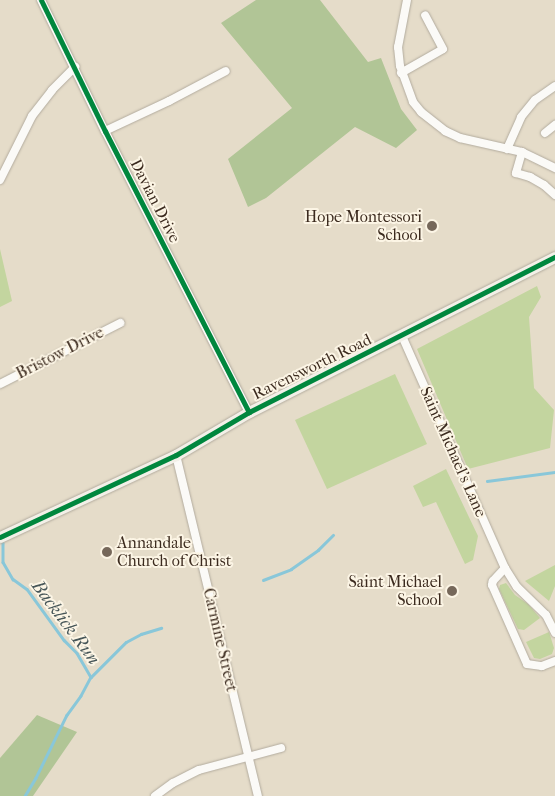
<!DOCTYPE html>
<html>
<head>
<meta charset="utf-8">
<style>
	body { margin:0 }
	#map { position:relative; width:555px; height:796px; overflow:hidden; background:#e5dcc9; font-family:"IM FELL French Canon",serif }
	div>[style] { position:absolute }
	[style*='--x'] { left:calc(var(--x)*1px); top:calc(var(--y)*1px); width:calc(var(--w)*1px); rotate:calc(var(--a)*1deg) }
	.green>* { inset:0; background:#c3d59f }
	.forest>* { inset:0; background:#b1c596 }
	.stream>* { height:2.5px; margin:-1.25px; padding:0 1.25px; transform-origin:1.25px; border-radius:1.25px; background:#89c7d9 }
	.roads { filter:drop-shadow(0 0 1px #b2ab9e) drop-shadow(0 0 1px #b2ab9e) }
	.street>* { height:8px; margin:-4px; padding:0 4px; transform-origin:4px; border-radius:4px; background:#fbfaf7 }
	.secondary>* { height:11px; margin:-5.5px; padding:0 5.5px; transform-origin:5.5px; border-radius:5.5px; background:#f3f0e8 }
	.cycleway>* { height:5px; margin:-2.5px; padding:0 2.5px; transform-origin:2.5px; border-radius:2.5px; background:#00873e }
	.dots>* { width:14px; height:14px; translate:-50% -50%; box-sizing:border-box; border:2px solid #fcf5e5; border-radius:50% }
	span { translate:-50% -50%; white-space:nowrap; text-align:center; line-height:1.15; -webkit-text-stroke:4px #fcf5e5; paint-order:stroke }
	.street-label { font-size:16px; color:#3b2a1e }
	.poi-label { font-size:16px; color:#3b2a1e }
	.right { translate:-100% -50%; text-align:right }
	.left { translate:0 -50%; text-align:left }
	.water-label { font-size:18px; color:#475658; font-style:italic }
</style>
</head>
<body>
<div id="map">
	<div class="green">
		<div style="clip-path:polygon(0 249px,12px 301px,0 307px)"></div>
		<div style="clip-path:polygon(537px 286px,541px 297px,529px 317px,534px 388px,554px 410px,550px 448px,468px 469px,417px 349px)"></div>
		<div style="clip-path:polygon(395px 374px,427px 444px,327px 489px,295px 420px)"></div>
		<div style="clip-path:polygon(446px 469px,478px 536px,473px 560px,465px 564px,436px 502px,423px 507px,413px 486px)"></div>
		<div style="clip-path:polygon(555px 565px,555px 586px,549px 601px,525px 581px)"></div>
		<div style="clip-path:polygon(506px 583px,515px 595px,528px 604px,540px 618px,524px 630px,518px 629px,499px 589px,500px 585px)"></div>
		<div style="clip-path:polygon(549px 632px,554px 648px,552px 654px,540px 659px,534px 658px,526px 642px)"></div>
	</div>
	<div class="forest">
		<div style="clip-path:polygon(256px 0,320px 0,368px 62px,381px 58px,401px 109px,417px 130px,396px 148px,355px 127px,266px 198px,248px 207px,228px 159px,292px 108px,221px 23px)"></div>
		<div style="clip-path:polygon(37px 715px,77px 732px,33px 796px,0 796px,0 758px)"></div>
	</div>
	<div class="stream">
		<div style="--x:487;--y:481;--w:69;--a:-7.5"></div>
		<div style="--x:3;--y:543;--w:19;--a:90"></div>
		<div style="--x:3;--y:562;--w:20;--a:60"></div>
		<div style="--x:13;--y:579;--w:17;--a:36"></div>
		<div style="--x:27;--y:589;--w:63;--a:54"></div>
		<div style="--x:64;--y:640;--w:18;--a:45"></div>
		<div style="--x:77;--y:653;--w:28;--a:60"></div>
		<div style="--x:91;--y:677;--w:21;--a:118"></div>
		<div style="--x:81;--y:696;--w:24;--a:126"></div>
		<div style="--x:67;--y:715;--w:70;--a:116.2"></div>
		<div style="--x:36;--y:778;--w:21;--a:121"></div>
		<div style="--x:263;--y:580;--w:30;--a:-21"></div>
		<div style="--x:291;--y:569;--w:33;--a:-35"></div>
		<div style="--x:318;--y:550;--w:21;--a:-45"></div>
		<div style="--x:91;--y:677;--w:49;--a:-45"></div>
		<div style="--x:126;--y:642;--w:17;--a:-28"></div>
		<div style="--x:141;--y:634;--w:21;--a:-17"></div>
	</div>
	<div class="roads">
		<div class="street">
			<div style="--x:41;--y:0;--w:146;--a:64"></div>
			<div style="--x:105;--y:131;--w:316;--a:62.9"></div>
			<div style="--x:407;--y:0;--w:48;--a:100.8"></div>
			<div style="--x:398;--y:47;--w:19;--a:84"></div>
			<div style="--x:400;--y:66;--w:38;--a:70"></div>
			<div style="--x:413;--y:102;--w:13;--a:51"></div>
			<div style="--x:421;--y:112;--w:31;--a:38"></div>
			<div style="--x:445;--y:131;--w:17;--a:25"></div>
			<div style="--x:460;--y:138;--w:64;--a:12.7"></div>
			<div style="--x:522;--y:152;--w:37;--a:26"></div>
			<div style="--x:401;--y:73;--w:48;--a:-29.7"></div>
			<div style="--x:443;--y:49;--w:38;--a:-118"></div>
			<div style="--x:105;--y:131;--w:71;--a:-25.1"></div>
			<div style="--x:169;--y:101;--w:64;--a:-27.8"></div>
			<div style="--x:545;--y:133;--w:13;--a:-39"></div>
			<div style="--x:507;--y:149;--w:35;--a:-66"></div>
			<div style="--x:521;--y:117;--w:22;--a:-51"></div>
			<div style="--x:535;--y:100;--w:24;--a:-35"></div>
			<div style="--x:522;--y:152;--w:22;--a:106"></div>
			<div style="--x:516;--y:173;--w:15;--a:16"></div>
			<div style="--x:530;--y:177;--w:16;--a:30"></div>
			<div style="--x:544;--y:185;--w:15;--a:42"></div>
			<div style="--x:0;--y:180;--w:72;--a:-63.4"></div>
			<div style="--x:32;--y:116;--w:33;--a:-52"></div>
			<div style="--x:52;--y:90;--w:33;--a:-45"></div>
			<div style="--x:402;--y:336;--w:254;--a:66.1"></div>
			<div style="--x:505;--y:568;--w:22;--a:58"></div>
			<div style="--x:517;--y:587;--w:40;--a:44"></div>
			<div style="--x:546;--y:615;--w:20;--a:63"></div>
			<div style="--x:0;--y:384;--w:135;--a:-26.9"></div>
			<div style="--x:176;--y:455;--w:351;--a:76.5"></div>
			<div style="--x:505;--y:568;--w:18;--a:133"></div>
			<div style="--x:493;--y:581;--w:4;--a:104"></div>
			<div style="--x:492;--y:585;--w:86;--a:66.1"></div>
			<div style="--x:527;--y:664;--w:15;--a:8"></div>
			<div style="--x:542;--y:666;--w:14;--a:-21"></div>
			<div style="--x:155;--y:796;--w:22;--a:-36"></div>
			<div style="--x:173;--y:783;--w:29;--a:-27"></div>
			<div style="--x:199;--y:770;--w:85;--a:-15"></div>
		</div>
		<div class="secondary">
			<div style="--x:0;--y:537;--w:194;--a:-25"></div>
			<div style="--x:176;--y:455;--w:85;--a:-30.5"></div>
			<div style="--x:249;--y:412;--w:343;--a:-26.9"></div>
		</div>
	</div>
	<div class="cycleway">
		<div style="--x:41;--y:0;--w:146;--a:64"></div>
		<div style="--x:105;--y:131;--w:316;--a:62.9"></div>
		<div style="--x:0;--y:537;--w:194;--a:-25"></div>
		<div style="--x:176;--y:455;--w:85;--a:-30.5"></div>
		<div style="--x:249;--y:412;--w:343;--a:-26.9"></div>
	</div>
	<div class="dots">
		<div style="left:432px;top:226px;background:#76685a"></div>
		<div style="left:107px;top:552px;background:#76685a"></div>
		<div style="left:452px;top:591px;background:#76685a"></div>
	</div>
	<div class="street-label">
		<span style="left:155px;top:201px;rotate:63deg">Davian Drive</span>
		<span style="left:60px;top:353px;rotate:-27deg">Bristow Drive</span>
		<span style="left:312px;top:367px;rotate:-26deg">Ravensworth Road</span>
		<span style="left:453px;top:452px;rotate:66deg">Saint Michael's Lane</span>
		<span style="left:220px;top:640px;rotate:77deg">Carmine Street</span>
	</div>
	<div class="poi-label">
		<span class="right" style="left:422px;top:226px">Hope Montessori<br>School</span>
		<span class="left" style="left:117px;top:552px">Annandale<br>Church of Christ</span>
		<span class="right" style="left:442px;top:591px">Saint Michael<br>School</span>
	</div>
	<div class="water-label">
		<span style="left:65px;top:623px;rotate:53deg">Backlick Run</span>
	</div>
</div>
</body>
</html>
